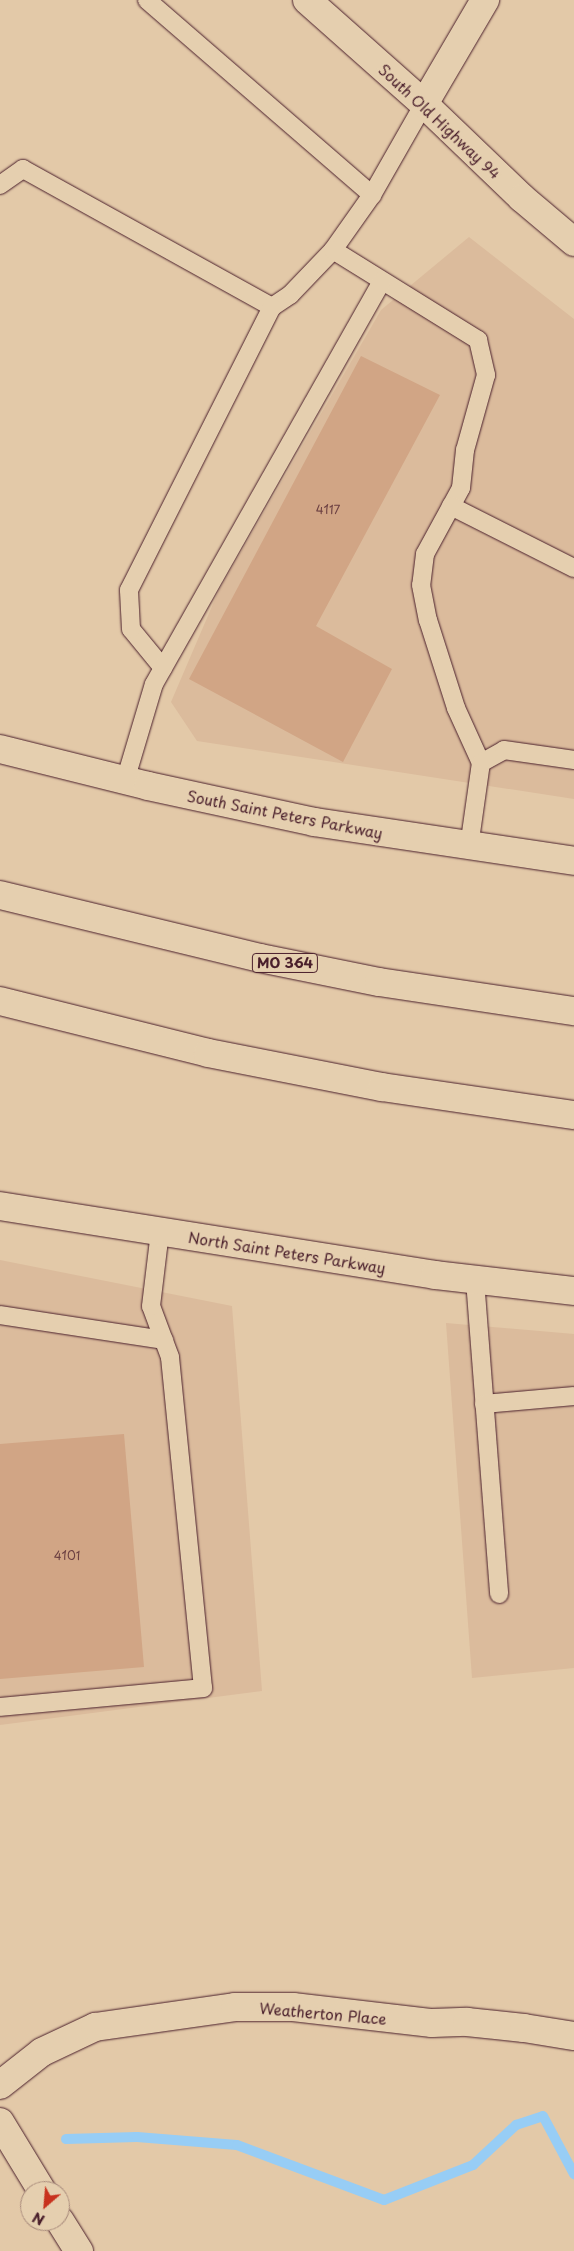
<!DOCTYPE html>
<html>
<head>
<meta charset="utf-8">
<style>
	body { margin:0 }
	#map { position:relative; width:574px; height:2251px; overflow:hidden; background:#e3c9a8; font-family:"Playpen Sans",sans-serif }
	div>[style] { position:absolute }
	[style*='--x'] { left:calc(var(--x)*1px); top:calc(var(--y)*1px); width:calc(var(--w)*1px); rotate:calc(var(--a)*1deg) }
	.built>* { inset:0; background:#dbbb9c }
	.stream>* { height:10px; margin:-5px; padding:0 5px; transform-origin:5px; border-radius:5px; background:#97cdf5 }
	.building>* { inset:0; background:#d1a585 }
	.roads { filter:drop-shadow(0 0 1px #4a1f2b) drop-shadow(0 0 1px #4a1f2b) }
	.lane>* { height:18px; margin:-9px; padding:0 9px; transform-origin:9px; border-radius:9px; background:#e5cfaf }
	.street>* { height:28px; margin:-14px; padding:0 14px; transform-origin:14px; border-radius:14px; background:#e5cfaf }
	.secondary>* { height:28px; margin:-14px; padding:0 14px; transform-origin:14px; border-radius:14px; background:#e5cfaf }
	.highway>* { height:28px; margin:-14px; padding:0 14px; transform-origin:14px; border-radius:14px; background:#e5cfaf }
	span { translate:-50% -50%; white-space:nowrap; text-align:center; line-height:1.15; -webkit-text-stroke:4.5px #e5cfaf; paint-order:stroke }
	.number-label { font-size:12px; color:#6c4042 }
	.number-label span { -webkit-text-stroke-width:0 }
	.shield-label span { padding:1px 4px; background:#e5cfaf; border:1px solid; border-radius:4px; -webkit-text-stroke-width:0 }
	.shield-label { font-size:14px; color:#4a1f2b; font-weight:700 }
	.street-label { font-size:15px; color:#4a1f2b }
	.north { position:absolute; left:20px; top:2181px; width:50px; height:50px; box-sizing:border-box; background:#e5cfaf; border:1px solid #a7897a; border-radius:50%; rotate:207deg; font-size:14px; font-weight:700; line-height:20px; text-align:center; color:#4a1f2b }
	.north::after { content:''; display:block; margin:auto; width:18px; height:22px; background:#c8321e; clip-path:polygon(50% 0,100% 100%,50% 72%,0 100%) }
</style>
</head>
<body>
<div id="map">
	<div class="built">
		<div style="clip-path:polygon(469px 237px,574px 319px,574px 799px,197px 741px,171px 702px,219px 590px,381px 310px)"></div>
		<div style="clip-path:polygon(0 1260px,232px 1306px,262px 1691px,0 1725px)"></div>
		<div style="clip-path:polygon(446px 1323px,574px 1334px,574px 1668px,472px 1678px)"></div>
	</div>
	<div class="stream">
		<div style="--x:66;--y:2139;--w:71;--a:-1.6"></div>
		<div style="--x:137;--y:2137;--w:100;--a:4.6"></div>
		<div style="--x:237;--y:2145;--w:157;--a:20.5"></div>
		<div style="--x:384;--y:2200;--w:96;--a:-21.5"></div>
		<div style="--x:473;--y:2165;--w:59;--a:-42.9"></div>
		<div style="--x:516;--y:2125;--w:28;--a:-18"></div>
		<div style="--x:543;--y:2116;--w:66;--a:61.9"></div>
	</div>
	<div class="building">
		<div style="clip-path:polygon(361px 356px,440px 395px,316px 626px,392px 669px,343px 762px,189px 679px)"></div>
		<div style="clip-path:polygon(124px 1434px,144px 1667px,0 1679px,0 1444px)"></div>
	</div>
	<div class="roads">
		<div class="lane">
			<div style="--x:147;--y:0;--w:298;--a:40.9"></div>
			<div style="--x:0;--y:185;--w:28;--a:-35"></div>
			<div style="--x:23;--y:169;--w:285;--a:29"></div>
			<div style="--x:272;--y:307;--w:22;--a:-34"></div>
			<div style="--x:290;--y:295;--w:62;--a:-46.3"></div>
			<div style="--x:333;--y:250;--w:67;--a:-54.7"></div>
			<div style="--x:372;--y:195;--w:105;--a:-60.3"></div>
			<div style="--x:333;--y:250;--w:171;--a:31.8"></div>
			<div style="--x:478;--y:340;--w:36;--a:77"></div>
			<div style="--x:486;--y:375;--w:78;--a:105.6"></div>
			<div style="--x:465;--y:450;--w:38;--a:96"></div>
			<div style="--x:461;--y:488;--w:75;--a:118.6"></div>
			<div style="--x:425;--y:554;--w:31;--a:97"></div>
			<div style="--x:421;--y:585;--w:36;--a:79"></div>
			<div style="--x:428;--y:620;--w:92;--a:72.3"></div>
			<div style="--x:456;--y:708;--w:60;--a:65.6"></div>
			<div style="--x:451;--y:506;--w:138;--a:26.8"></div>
			<div style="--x:163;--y:668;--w:50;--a:-129.4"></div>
			<div style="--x:131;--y:629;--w:39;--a:-93"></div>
			<div style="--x:129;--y:590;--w:317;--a:-63.2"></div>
			<div style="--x:125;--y:781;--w:101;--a:-73.4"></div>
			<div style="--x:154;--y:684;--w:462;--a:-60.5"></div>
			<div style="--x:469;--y:847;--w:85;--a:-81.9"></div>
			<div style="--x:481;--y:763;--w:26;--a:-29"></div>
			<div style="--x:504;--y:750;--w:71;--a:8.1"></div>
			<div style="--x:475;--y:1280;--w:315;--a:85.6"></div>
			<div style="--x:0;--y:1315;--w:166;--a:8.7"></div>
			<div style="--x:484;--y:1404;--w:90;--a:-5.1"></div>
			<div style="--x:0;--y:1707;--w:204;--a:-5.3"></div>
			<div style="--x:203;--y:1688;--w:333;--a:-95.7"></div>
			<div style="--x:170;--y:1357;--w:54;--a:-110.4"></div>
			<div style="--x:151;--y:1306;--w:75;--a:-83.1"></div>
		</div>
		<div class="street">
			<div style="--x:0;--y:2085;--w:53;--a:-38.2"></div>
			<div style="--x:42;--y:2052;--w:59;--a:-25.3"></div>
			<div style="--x:95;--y:2027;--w:141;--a:-8.1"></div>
			<div style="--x:235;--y:2007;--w:58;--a:0"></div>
			<div style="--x:293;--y:2007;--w:140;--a:6.6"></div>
			<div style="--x:432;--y:2023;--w:35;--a:-2"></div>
			<div style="--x:467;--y:2022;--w:57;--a:6"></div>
			<div style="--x:524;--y:2028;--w:51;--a:9.1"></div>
			<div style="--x:0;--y:2122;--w:81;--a:58.7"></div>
			<div style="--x:60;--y:2221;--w:36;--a:58"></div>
		</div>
		<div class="secondary">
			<div style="--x:307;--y:0;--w:157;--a:41.6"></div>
			<div style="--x:424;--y:104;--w:136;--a:43.8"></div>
			<div style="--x:522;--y:198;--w:68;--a:40.2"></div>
			<div style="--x:424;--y:104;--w:121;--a:-59.6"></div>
			<div style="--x:0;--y:749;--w:153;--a:14"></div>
			<div style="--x:148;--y:786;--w:170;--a:12.2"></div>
			<div style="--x:314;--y:822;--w:263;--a:8.5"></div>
			<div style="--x:0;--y:1206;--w:440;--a:9"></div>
			<div style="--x:435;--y:1275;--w:140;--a:6.6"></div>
		</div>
		<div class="highway">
			<div style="--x:0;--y:895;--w:268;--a:13.6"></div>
			<div style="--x:260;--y:958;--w:121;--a:11.4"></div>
			<div style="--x:379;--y:982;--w:197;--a:8.5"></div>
			<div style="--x:0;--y:1001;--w:214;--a:14"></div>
			<div style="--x:208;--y:1053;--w:177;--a:11.1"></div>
			<div style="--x:382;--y:1087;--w:194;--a:8.3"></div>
		</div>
	</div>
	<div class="number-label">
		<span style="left:328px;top:510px">4117</span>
		<span style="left:67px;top:1556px">4101</span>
	</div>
	<div class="shield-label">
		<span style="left:285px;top:963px">MO 364</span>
	</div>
	<div class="street-label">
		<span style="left:440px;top:121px;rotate:43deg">South Old Highway 94</span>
		<span style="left:285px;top:814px;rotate:11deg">South Saint Peters Parkway</span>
		<span style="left:287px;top:1252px;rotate:9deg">North Saint Peters Parkway</span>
		<span style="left:323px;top:2013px;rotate:5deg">Weatherton Place</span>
	</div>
	<div class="north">N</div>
</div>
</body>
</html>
